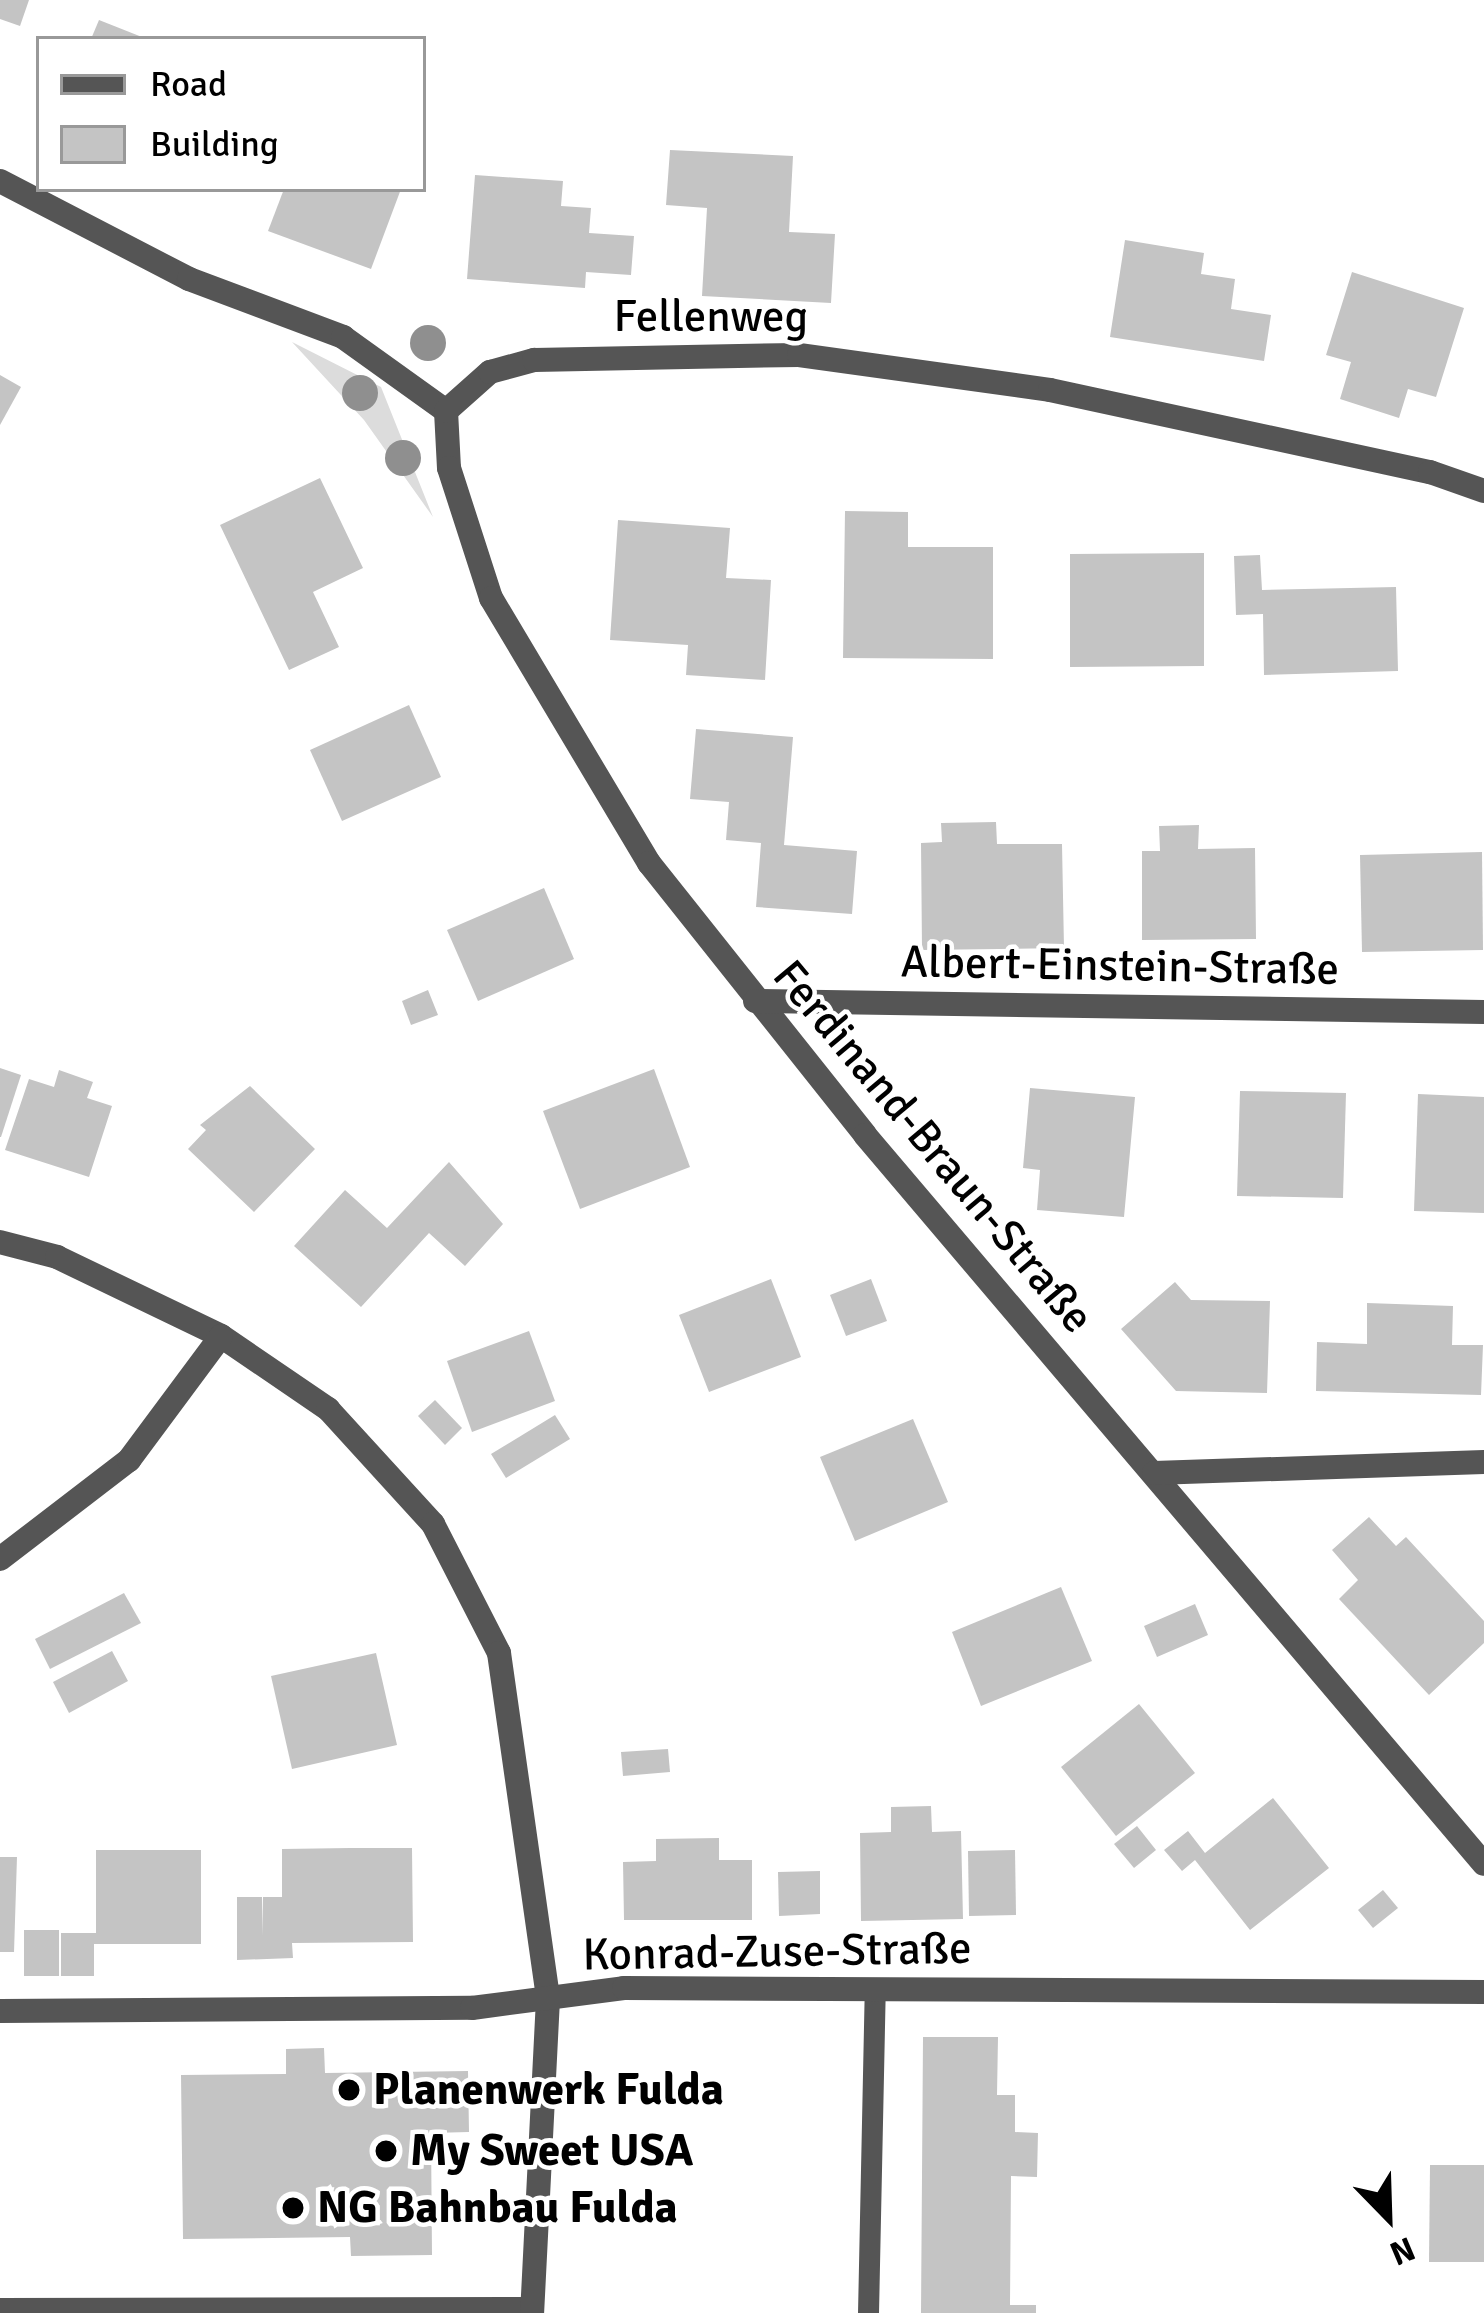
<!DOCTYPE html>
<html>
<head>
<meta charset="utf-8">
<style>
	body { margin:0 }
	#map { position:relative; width:1484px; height:2313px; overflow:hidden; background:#fff; font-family:Signika,sans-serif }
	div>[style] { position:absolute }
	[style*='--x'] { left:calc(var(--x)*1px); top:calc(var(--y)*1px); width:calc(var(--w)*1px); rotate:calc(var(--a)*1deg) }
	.green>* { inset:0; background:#dcdcdc }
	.building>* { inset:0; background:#c4c4c4 }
	.lane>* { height:21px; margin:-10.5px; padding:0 10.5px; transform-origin:10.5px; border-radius:10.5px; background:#555 }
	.street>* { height:24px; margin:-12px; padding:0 12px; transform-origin:12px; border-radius:12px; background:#555 }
	.trees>* { width:36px; height:36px; margin:-18px; border-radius:50%; background:#8f8f8f }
	.dots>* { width:33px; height:33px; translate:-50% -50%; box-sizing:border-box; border:6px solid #fff; border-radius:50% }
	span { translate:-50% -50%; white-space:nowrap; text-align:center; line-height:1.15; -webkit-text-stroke:9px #fff; paint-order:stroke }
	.street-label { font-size:45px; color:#000 }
	.poi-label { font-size:45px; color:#000; font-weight:700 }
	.left { translate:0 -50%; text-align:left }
	.legend { position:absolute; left:36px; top:36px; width:390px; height:156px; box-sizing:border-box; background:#fff; border:3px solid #999; margin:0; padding:15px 21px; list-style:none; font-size:36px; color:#000 }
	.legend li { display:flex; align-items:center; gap:24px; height:60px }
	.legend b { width:60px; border:3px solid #999 }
	.north { position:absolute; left:1328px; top:2157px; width:120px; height:120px; -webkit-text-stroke:9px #fff; paint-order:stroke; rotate:157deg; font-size:33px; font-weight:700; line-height:48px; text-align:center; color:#000 }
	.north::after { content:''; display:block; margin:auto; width:42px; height:54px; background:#000; clip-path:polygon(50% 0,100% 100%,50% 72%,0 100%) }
</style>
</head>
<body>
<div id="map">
	<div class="green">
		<div style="clip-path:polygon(292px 342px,381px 387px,433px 517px,364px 420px)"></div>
	</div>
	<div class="building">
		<div style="clip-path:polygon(0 0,29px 0,20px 26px,0 19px)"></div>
		<div style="clip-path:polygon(99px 20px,147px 39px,91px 39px)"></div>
		<div style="clip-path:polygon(670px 150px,793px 156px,789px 232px,835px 234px,831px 303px,702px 296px,707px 208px,666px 205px)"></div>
		<div style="clip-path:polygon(475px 175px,563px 181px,561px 206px,591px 208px,589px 233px,634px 236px,631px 275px,586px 272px,585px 288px,467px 279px)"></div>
		<div style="clip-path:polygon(284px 189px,401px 189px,371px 269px,268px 231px)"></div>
		<div style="clip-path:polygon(1125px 240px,1204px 253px,1201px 274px,1235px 279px,1231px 309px,1271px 315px,1264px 361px,1110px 337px)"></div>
		<div style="clip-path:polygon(1352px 272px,1464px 308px,1436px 397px,1408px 389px,1399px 418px,1340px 399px,1351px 362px,1326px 355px)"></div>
		<div style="clip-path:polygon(0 375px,21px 387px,0 425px)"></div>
		<div style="clip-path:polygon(320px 478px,363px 568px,313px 592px,339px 647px,289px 670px,220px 525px)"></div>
		<div style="clip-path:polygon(845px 511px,908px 512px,908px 547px,993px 547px,993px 659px,843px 658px)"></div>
		<div style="clip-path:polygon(618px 520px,730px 528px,726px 578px,771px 580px,765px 680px,686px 675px,688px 645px,610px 640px)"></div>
		<div style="clip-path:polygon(1204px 553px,1204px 666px,1070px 667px,1070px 554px)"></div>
		<div style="clip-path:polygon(1260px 555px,1262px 590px,1396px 587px,1398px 671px,1264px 675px,1263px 614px,1236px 615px,1234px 556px)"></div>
		<div style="clip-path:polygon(409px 705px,441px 777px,342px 821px,310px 750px)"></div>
		<div style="clip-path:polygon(696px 729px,793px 737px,784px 845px,857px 851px,852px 914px,756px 907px,761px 843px,726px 840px,729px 802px,690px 799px)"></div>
		<div style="clip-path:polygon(996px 822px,997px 844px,1062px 844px,1064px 948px,922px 950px,921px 843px,942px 842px,941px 823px)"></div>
		<div style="clip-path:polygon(1199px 825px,1198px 849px,1255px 848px,1256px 939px,1142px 940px,1142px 851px,1160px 851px,1159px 826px)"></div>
		<div style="clip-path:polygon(1482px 852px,1483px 950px,1362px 952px,1360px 855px)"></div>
		<div style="clip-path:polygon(544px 888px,574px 959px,478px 1001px,447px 930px)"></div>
		<div style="clip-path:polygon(428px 990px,438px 1015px,411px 1025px,402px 1001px)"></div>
		<div style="clip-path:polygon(0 1068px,21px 1075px,1px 1137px,0 1137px)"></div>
		<div style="clip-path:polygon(654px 1069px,690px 1167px,580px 1209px,543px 1111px)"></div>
		<div style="clip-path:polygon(59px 1070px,93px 1082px,87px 1098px,112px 1106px,89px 1177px,5px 1150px,29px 1079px,54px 1087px)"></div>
		<div style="clip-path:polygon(250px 1086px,315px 1149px,254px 1212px,188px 1149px,206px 1130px,200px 1125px)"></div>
		<div style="clip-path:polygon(1030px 1088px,1135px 1097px,1124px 1217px,1037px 1210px,1040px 1170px,1023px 1168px)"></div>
		<div style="clip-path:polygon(1240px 1091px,1346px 1093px,1343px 1198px,1237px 1196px)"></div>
		<div style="clip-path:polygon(1418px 1094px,1484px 1097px,1484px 1213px,1414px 1211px)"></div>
		<div style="clip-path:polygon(449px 1162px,503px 1224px,465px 1266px,429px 1233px,361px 1307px,294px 1246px,345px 1190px,387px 1228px)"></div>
		<div style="clip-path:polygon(771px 1279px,801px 1357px,709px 1392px,679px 1315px)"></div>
		<div style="clip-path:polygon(871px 1279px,887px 1321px,846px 1336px,830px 1295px)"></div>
		<div style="clip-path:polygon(1175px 1282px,1191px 1300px,1270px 1301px,1267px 1393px,1176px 1391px,1121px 1329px)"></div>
		<div style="clip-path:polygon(1367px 1303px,1453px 1306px,1452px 1345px,1483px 1345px,1481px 1395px,1316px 1391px,1317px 1342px,1367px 1344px)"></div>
		<div style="clip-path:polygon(529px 1331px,555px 1401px,472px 1432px,447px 1361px)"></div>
		<div style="clip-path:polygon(435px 1400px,462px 1428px,445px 1445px,418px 1416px)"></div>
		<div style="clip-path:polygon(555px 1415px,570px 1439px,506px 1478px,491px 1454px)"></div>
		<div style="clip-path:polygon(913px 1419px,948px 1502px,855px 1541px,820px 1457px)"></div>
		<div style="clip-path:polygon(1369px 1517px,1396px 1546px,1406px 1537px,1484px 1621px,1484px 1643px,1429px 1695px,1339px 1599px,1358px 1580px,1332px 1550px)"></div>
		<div style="clip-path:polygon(1061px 1587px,1092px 1661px,981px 1706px,952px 1632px)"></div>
		<div style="clip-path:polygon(124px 1593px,141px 1623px,50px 1669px,35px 1639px)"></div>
		<div style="clip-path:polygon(1195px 1604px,1208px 1635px,1157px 1657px,1144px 1626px)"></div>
		<div style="clip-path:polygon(112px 1651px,128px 1681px,69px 1713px,53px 1682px)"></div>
		<div style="clip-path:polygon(376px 1653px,397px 1745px,292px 1769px,271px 1676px)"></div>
		<div style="clip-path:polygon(1139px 1704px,1195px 1773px,1116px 1836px,1061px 1767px)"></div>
		<div style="clip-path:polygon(668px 1749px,670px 1772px,623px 1776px,621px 1752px)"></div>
		<div style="clip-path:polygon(1273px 1798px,1329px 1868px,1250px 1930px,1195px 1860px,1182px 1871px,1164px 1850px,1188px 1831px,1205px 1853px)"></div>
		<div style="clip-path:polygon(931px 1806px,932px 1832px,961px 1831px,963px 1919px,861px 1921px,860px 1833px,891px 1832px,891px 1807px)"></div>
		<div style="clip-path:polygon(1137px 1826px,1156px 1850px,1134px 1868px,1114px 1844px)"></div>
		<div style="clip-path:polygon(719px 1838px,719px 1860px,752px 1860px,752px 1920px,624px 1920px,623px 1862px,656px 1861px,656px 1839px)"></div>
		<div style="clip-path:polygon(350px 1848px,412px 1848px,413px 1942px,292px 1943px,293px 1958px,237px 1960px,237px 1897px,262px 1897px,263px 1936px,263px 1897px,282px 1897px,282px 1849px)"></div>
		<div style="clip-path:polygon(96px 1850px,201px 1850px,201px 1944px,94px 1944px,94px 1976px,61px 1976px,61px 1933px,96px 1933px)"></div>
		<div style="clip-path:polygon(1015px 1850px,1016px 1915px,969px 1916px,968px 1851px)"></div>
		<div style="clip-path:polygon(0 1857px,17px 1857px,14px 1952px,0 1952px)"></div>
		<div style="clip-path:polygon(820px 1871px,820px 1914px,779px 1916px,778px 1872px)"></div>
		<div style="clip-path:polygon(1383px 1890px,1398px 1908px,1373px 1928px,1358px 1910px)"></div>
		<div style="clip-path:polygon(24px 1930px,59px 1930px,59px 1976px,24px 1976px)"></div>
		<div style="clip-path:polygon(923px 2037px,998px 2037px,997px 2095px,1015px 2095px,1015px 2132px,1038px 2133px,1037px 2177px,1011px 2176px,1010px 2305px,1036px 2305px,1036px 2313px,921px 2313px)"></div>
		<div style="clip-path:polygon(324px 2048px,325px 2073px,468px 2071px,469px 2132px,431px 2133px,432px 2255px,351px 2256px,350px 2237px,183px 2239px,181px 2075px,286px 2074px,286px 2049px)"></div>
		<div style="clip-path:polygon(1430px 2165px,1484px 2165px,1484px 2262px,1429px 2262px)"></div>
	</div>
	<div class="lane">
		<div style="--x:0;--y:2308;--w:532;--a:-0.11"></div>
		<div style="--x:868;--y:2313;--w:321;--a:-88.8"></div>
	</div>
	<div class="street">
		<div style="--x:0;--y:181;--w:213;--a:27.4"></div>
		<div style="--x:189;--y:279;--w:165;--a:20.6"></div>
		<div style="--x:343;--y:337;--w:127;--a:35.7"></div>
		<div style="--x:446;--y:411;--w:57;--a:87"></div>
		<div style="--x:449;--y:468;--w:137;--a:72.1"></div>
		<div style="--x:491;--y:598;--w:309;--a:59.2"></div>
		<div style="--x:649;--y:863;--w:347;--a:51.5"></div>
		<div style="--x:865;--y:1135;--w:956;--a:49.67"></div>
		<div style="--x:446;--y:411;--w:59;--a:-41.6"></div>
		<div style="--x:490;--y:372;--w:46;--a:-15.3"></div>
		<div style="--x:534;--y:360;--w:265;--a:-1.1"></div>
		<div style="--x:799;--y:355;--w:253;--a:7.9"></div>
		<div style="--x:1050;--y:390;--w:389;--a:12.2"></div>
		<div style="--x:1430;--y:472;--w:57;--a:19.4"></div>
		<div style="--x:755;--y:1001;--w:729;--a:0.86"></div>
		<div style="--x:0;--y:1242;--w:59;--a:14.7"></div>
		<div style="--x:57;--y:1257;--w:182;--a:25.7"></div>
		<div style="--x:221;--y:1336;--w:130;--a:34.3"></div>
		<div style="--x:328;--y:1409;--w:156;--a:47.6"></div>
		<div style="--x:433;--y:1524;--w:145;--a:62.9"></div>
		<div style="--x:499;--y:1653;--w:349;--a:81.9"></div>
		<div style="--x:548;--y:1999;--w:314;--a:92.9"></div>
		<div style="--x:1154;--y:1473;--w:330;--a:-1.9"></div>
		<div style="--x:0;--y:1559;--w:163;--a:-37.5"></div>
		<div style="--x:129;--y:1460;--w:154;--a:-53.4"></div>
		<div style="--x:0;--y:2011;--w:472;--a:-0.4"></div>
		<div style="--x:472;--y:2008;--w:153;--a:-7.5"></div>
		<div style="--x:624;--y:1988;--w:860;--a:0.27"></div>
	</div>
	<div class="trees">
		<div style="left:428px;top:343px"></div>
		<div style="left:360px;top:393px"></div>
		<div style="left:403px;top:458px"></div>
	</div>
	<div class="dots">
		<div style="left:349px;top:2090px;background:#000"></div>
		<div style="left:386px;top:2151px;background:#000"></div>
		<div style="left:293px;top:2208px;background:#000"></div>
	</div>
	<div class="street-label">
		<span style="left:711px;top:317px">Fellenweg</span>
		<span style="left:1120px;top:966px;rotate:1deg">Albert-Einstein-Straße</span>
		<span style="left:933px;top:1147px;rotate:50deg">Ferdinand-Braun-Straße</span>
		<span style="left:777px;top:1952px;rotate:-1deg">Konrad-Zuse-Straße</span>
	</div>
	<div class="poi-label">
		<span class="left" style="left:373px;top:2090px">Planenwerk Fulda</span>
		<span class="left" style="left:410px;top:2151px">My Sweet USA</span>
		<span class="left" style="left:317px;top:2208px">NG Bahnbau Fulda</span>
	</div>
	<ul class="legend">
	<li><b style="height:15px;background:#555"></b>Road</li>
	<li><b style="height:33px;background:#c4c4c4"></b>Building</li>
	</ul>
	<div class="north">N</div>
</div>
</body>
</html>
